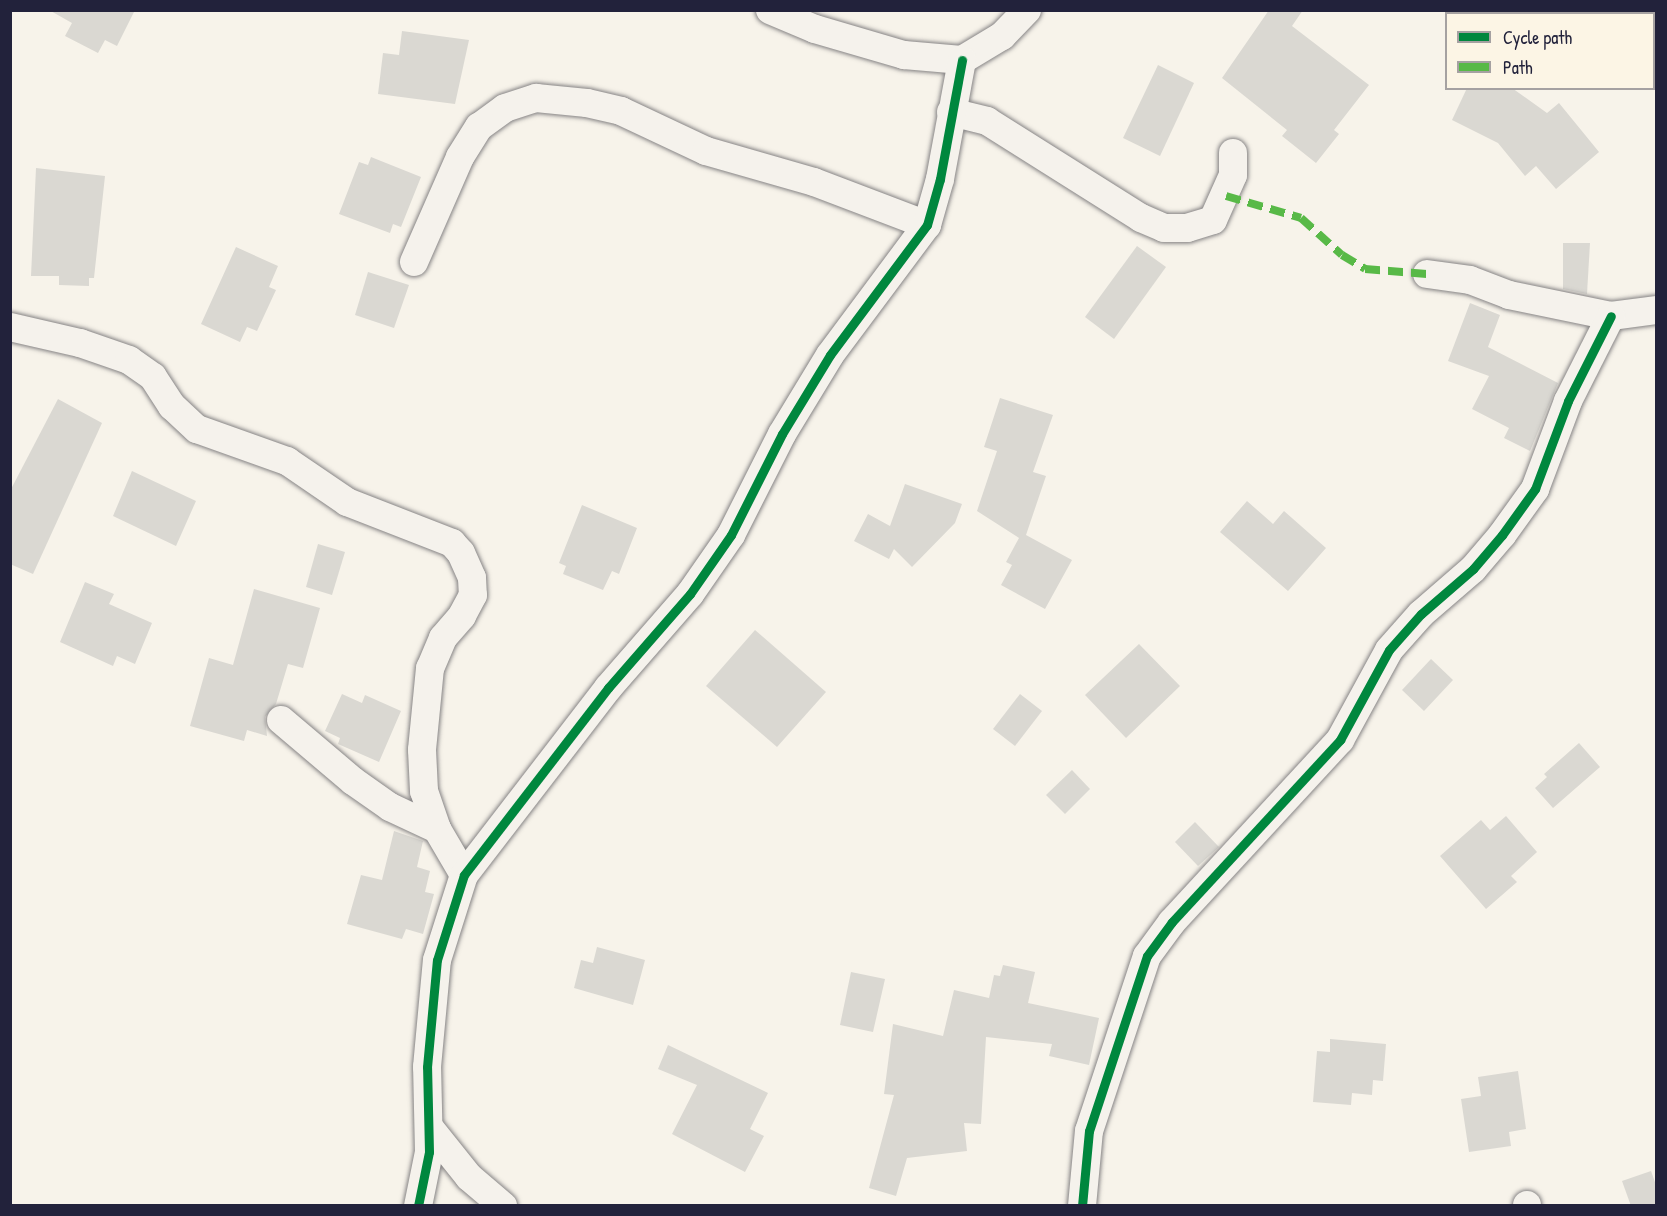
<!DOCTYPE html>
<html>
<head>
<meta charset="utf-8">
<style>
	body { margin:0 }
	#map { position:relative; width:1667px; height:1216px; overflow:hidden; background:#f7f3ea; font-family:"Patrick Hand",sans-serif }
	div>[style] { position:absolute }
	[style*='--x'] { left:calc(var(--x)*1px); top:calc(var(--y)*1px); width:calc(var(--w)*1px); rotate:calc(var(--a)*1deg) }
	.building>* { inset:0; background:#dad8d2 }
	.roads { filter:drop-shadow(0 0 2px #868485) drop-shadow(0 0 2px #868485) }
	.street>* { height:28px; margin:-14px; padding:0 14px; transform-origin:14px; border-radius:14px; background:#f5f2ec }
	.quiet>* { height:8px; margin-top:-4px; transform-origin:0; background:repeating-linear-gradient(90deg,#58b947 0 15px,transparent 0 23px) }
	.cycleway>* { height:9px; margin:-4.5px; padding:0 4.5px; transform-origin:4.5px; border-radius:4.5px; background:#00873e }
	span { translate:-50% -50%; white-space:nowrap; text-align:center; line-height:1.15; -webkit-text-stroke:6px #fcf5e5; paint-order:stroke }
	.frame { position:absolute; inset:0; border:12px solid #22223b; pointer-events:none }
	.legend { position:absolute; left:1445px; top:12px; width:210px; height:78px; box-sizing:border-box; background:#fcf5e5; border:2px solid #a5a1a1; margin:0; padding:8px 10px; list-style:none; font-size:18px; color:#22223b }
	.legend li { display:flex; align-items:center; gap:12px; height:30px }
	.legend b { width:30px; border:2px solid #a5a1a1 }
</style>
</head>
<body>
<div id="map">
	<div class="building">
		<div style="clip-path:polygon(49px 10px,135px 10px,117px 46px,105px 40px,98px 53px,65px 36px,72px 23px)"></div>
		<div style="clip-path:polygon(1269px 10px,1303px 10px,1292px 26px,1369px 85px,1334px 130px,1339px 134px,1316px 163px,1282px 136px,1287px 130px,1222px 78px)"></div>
		<div style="clip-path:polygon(402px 31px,469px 40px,455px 104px,378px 94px,383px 53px,399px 55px)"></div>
		<div style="clip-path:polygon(1158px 65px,1194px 83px,1160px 156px,1123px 138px)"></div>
		<div style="clip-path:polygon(1467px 88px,1512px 88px,1547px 113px,1559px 103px,1599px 152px,1556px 189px,1536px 166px,1525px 176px,1498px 143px,1452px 120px)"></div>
		<div style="clip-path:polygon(371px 157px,421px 177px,401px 227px,393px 224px,390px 233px,339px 214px,359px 162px,368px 165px)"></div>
		<div style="clip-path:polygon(36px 168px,105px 176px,94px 278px,89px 278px,89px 286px,59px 285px,59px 276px,31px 276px)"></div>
		<div style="clip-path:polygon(1563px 243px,1590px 243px,1587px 294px,1563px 289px)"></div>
		<div style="clip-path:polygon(1137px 246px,1166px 267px,1114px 339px,1085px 317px)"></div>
		<div style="clip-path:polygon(236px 247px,278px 266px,269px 287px,276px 290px,257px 331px,247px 327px,240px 342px,201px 324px)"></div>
		<div style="clip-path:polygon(368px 272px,409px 285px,394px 328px,355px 315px)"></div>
		<div style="clip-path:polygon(1470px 303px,1500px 315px,1488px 347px,1558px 383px,1530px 451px,1504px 438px,1509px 428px,1472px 409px,1489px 376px,1448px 361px)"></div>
		<div style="clip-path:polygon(1000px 398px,1053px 415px,1033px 472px,1046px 476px,1026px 535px,1072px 560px,1045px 609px,1001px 585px,1012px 565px,1006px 562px,1019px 538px,977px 511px,997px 451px,984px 447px)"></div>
		<div style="clip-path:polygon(58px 399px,102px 423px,33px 574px,10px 564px,10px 491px)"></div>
		<div style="clip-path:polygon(132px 471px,196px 501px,176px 546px,113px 516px)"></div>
		<div style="clip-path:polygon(905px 484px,962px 504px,955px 523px,912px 567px,894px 549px,889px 559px,854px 541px,868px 514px,890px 526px)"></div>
		<div style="clip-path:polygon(1247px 501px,1273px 524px,1284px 511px,1326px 548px,1288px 591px,1220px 532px)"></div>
		<div style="clip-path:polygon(582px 505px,637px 528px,619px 574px,612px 571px,603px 590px,563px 574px,566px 566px,559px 563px)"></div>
		<div style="clip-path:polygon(318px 544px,345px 552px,332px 595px,306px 587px)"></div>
		<div style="clip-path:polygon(85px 582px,114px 594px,109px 604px,152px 623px,135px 664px,117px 656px,113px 666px,60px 642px)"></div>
		<div style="clip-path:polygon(254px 589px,320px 608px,303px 668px,288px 664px,276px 704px,265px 717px,267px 736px,247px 730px,244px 741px,190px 726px,209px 658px,233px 665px)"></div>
		<div style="clip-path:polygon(755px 630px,826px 692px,777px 747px,706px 686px)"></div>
		<div style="clip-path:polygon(1139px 644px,1180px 686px,1126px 738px,1085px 695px)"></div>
		<div style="clip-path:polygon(1431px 659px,1453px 680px,1424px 711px,1402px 690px)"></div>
		<div style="clip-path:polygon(342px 694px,362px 703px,365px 695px,401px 711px,379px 762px,338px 744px,340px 738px,325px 731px)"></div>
		<div style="clip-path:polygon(1020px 694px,1042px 711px,1015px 746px,993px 729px)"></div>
		<div style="clip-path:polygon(1579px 743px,1600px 767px,1553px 808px,1535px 788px,1547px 777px,1544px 774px)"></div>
		<div style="clip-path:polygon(1072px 770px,1090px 789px,1065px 814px,1046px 795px)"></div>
		<div style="clip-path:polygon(1506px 816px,1537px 852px,1511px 876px,1517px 882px,1486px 909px,1440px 856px,1481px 820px,1490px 830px)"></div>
		<div style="clip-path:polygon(1195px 822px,1219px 847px,1198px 866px,1175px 842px)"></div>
		<div style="clip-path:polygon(394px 831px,423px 841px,417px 867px,430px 871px,425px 892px,434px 894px,423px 934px,406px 929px,402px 939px,347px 924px,361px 875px,382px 880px)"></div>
		<div style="clip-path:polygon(597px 947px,645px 960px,633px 1005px,574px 988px,581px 960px,593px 963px)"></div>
		<div style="clip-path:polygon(1003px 965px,1035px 972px,1028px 1003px,1099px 1018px,1089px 1065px,1049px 1056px,1052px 1044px,986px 1037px,981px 1124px,964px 1123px,967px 1151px,907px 1158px,896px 1196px,869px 1188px,894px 1095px,884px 1094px,893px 1024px,943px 1036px,954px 990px,989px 998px,994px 975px,1000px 976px)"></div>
		<div style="clip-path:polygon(851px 972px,885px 979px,873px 1032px,840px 1025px)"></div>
		<div style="clip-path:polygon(1330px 1039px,1386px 1044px,1383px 1081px,1373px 1080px,1372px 1095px,1352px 1093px,1351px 1105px,1313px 1102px,1317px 1051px,1330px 1052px)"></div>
		<div style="clip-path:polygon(668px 1045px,768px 1093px,750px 1129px,764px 1136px,745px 1172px,672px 1134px,697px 1085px,658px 1069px)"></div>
		<div style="clip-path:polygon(1518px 1071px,1526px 1129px,1509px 1132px,1511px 1146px,1469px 1152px,1461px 1099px,1481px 1096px,1478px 1077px)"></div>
		<div style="clip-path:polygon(1651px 1171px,1656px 1185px,1656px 1206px,1631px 1206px,1622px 1181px)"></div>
	</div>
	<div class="roads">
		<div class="street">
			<div style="--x:770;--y:10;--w:49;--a:22.9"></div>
			<div style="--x:815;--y:29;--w:93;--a:16.3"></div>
			<div style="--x:904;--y:55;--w:58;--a:4.9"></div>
			<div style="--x:962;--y:60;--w:47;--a:-31"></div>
			<div style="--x:1002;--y:36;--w:36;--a:-46"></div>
			<div style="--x:951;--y:112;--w:37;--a:14"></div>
			<div style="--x:987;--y:121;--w:182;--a:32.2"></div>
			<div style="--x:1141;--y:218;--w:25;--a:23"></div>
			<div style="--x:1164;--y:228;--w:23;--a:0"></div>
			<div style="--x:1187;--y:228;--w:27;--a:-17"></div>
			<div style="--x:1213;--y:220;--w:49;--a:-66"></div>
			<div style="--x:1233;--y:175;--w:22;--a:-90"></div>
			<div style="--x:414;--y:262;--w:115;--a:-66.3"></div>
			<div style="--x:460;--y:157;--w:36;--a:-58"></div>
			<div style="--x:479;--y:127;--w:32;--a:-36"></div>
			<div style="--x:505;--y:108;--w:33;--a:-18"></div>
			<div style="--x:536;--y:98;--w:51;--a:5.6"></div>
			<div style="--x:587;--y:103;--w:35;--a:13"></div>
			<div style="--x:621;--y:111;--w:94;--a:25.2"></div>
			<div style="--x:706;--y:151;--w:112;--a:16"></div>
			<div style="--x:814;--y:182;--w:121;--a:20.8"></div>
			<div style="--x:1427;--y:274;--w:43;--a:7.9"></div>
			<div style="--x:1470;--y:280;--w:42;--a:21"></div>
			<div style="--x:1509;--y:295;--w:104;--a:11.6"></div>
			<div style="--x:1611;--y:316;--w:45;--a:-7.6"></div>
			<div style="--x:10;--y:327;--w:72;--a:12.9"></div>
			<div style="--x:80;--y:343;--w:52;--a:19.1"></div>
			<div style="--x:129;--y:360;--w:29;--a:35"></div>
			<div style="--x:153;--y:377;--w:35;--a:57"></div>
			<div style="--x:172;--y:406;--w:34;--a:43"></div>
			<div style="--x:197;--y:429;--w:96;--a:19.6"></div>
			<div style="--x:287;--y:461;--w:73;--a:34.3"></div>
			<div style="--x:347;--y:502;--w:113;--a:21.3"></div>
			<div style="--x:452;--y:543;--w:13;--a:48"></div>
			<div style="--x:461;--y:553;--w:27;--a:66"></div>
			<div style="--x:472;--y:578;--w:17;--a:87"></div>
			<div style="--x:473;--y:595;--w:24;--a:118"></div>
			<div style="--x:462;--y:616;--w:29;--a:131"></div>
			<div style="--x:443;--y:638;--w:33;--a:113"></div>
			<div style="--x:430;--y:668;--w:82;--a:95.6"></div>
			<div style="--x:422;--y:750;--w:41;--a:87.2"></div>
			<div style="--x:424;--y:791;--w:40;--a:71.1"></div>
			<div style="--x:437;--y:829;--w:53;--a:59.6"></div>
			<div style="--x:281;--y:720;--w:94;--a:40.3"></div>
			<div style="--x:353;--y:781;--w:45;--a:35.1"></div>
			<div style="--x:390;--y:807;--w:52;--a:25.1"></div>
			<div style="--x:429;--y:1127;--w:64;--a:51.3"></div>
			<div style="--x:469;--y:1177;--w:45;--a:40.5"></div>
			<div style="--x:1527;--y:1205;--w:1;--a:90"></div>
			<div style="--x:418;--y:1206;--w:55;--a:-78.5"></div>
			<div style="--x:429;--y:1152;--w:85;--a:-91.3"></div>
			<div style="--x:427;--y:1067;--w:107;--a:-84.7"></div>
			<div style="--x:437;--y:960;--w:89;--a:-72.4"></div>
			<div style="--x:464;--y:875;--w:236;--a:-52.4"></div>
			<div style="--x:608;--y:688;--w:125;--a:-48.9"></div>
			<div style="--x:690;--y:594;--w:72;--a:-55.2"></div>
			<div style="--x:731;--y:535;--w:113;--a:-63.2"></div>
			<div style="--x:782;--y:434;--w:92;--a:-58.7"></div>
			<div style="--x:830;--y:355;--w:162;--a:-53.3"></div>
			<div style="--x:927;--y:225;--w:48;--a:-74.2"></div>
			<div style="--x:940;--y:179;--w:121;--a:-79.5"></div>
			<div style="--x:1082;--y:1206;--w:75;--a:-84.7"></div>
			<div style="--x:1089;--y:1131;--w:184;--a:-71.7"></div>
			<div style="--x:1147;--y:956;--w:42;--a:-53.7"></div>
			<div style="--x:1172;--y:922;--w:248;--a:-47.3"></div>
			<div style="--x:1340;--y:740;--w:102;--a:-61.4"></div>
			<div style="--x:1389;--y:650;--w:48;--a:-48.4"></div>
			<div style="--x:1421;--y:614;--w:69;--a:-40.9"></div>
			<div style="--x:1473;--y:569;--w:45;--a:-49.5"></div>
			<div style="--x:1502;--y:535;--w:57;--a:-54.3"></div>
			<div style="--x:1535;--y:489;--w:94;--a:-69.4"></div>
			<div style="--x:1568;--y:401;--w:95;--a:-63.2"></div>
		</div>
	</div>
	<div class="quiet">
		<div style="--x:1226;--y:196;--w:78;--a:16.3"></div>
		<div style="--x:1301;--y:218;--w:55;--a:42.1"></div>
		<div style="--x:1342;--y:255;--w:27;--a:31"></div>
		<div style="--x:1365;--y:269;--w:62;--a:4.6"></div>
	</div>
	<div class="cycleway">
		<div style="--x:418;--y:1206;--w:55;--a:-78.5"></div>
		<div style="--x:429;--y:1152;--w:85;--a:-91.3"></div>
		<div style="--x:427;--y:1067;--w:107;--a:-84.7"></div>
		<div style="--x:437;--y:960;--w:89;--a:-72.4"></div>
		<div style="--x:464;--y:875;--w:236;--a:-52.4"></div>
		<div style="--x:608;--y:688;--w:125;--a:-48.9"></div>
		<div style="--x:690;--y:594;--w:72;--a:-55.2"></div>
		<div style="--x:731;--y:535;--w:113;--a:-63.2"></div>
		<div style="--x:782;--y:434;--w:92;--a:-58.7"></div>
		<div style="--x:830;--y:355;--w:162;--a:-53.3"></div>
		<div style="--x:927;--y:225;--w:48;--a:-74.2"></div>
		<div style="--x:940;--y:179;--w:121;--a:-79.5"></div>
		<div style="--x:1082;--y:1206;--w:75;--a:-84.7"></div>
		<div style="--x:1089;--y:1131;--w:184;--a:-71.7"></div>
		<div style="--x:1147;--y:956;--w:42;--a:-53.7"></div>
		<div style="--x:1172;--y:922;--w:248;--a:-47.3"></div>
		<div style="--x:1340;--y:740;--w:102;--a:-61.4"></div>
		<div style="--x:1389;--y:650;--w:48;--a:-48.4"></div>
		<div style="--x:1421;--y:614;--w:69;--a:-40.9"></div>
		<div style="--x:1473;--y:569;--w:45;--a:-49.5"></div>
		<div style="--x:1502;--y:535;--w:57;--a:-54.3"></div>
		<div style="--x:1535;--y:489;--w:94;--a:-69.4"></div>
		<div style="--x:1568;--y:401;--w:95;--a:-63.2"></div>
	</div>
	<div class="frame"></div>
	<ul class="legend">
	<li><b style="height:8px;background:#00873e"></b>Cycle path</li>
	<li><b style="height:8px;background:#58b947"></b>Path</li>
	</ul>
</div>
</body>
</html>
